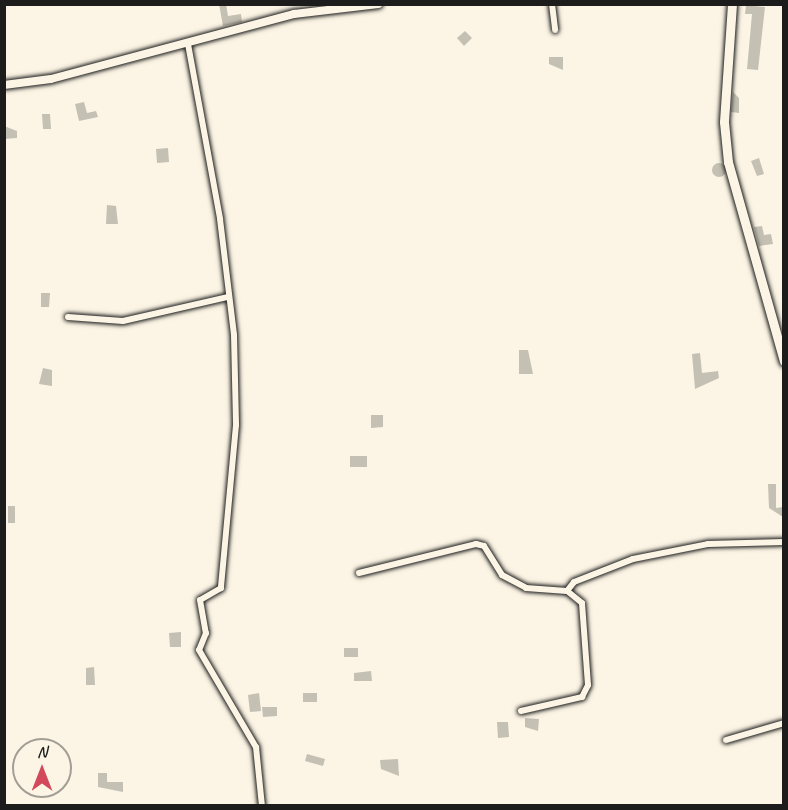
<!DOCTYPE html>
<html>
<head>
<meta charset="utf-8">
<style>
	body { margin:0 }
	#map { position:relative; width:788px; height:810px; overflow:hidden; background:#fcf5e5; font-family:Caveat,sans-serif }
	div>[style] { position:absolute }
	[style*='--x'] { left:calc(var(--x)*1px); top:calc(var(--y)*1px); width:calc(var(--w)*1px); rotate:calc(var(--a)*1deg) }
	.building>* { inset:0; background:#c4c0b3 }
	.round { border-radius:50% }
	.roads { filter:drop-shadow(0 0 2px #1c1c1c) drop-shadow(0 0 2px #1c1c1c) }
	.minor>* { height:6px; margin:-3px; padding:0 3px; transform-origin:3px; border-radius:3px; background:#fcf5e5 }
	.tertiary>* { height:8px; margin:-4px; padding:0 4px; transform-origin:4px; border-radius:4px; background:#fcf5e5 }
	.secondary>* { height:9px; margin:-4.5px; padding:0 4.5px; transform-origin:4.5px; border-radius:4.5px; background:#fcf5e5 }
	span { translate:-50% -50%; white-space:nowrap; text-align:center; line-height:1.15; -webkit-text-stroke:4.5px #fcf5e5; paint-order:stroke }
	.frame { position:absolute; inset:0; border:6px solid #1c1c1c; pointer-events:none }
	.north { position:absolute; left:12px; top:738px; width:60px; height:60px; box-sizing:border-box; background:#fcf5e5; border:2px solid #a29e95; border-radius:50%; rotate:0deg; font-size:16px; font-weight:700; line-height:24px; text-align:center; color:#1c1c1c }
	.north::after { content:''; display:block; margin:auto; width:21px; height:27px; background:#d1495b; clip-path:polygon(50% 0,100% 100%,50% 72%,0 100%) }
</style>
</head>
<body>
<div id="map">
	<div class="building">
		<div style="clip-path:polygon(219px 4px,226px 4px,228px 16px,241px 14px,242px 22px,223px 26px)"></div>
		<div style="clip-path:polygon(746px 5px,765px 7px,758px 70px,747px 69px,752px 14px,745px 14px)"></div>
		<div style="clip-path:polygon(465px 31px,472px 38px,464px 46px,457px 38px)"></div>
		<div style="clip-path:polygon(549px 57px,563px 57px,563px 70px,549px 64px)"></div>
		<div style="clip-path:polygon(733px 92px,739px 98px,739px 113px,731px 112px)"></div>
		<div style="clip-path:polygon(84px 102px,87px 113px,96px 111px,98px 117px,79px 121px,75px 104px)"></div>
		<div style="clip-path:polygon(42px 114px,50px 114px,51px 129px,43px 129px)"></div>
		<div style="clip-path:polygon(4px 126px,17px 131px,17px 138px,4px 139px)"></div>
		<div style="clip-path:polygon(168px 148px,169px 162px,157px 163px,156px 149px)"></div>
		<div style="clip-path:polygon(759px 158px,764px 174px,757px 176px,751px 161px)"></div>
		<div class="round" style="left:712px;top:163px;width:14px;height:14px"></div>
		<div style="clip-path:polygon(107px 205px,116px 206px,118px 224px,106px 224px)"></div>
		<div style="clip-path:polygon(762px 226px,764px 235px,771px 234px,773px 244px,759px 246px,754px 227px)"></div>
		<div style="clip-path:polygon(41px 293px,50px 293px,49px 307px,41px 307px)"></div>
		<div style="clip-path:polygon(519px 350px,528px 350px,533px 374px,519px 374px)"></div>
		<div style="clip-path:polygon(700px 353px,702px 373px,718px 371px,719px 378px,695px 389px,692px 354px)"></div>
		<div style="clip-path:polygon(43px 368px,52px 370px,52px 386px,39px 384px)"></div>
		<div style="clip-path:polygon(371px 415px,383px 415px,383px 427px,371px 428px)"></div>
		<div style="clip-path:polygon(350px 456px,367px 456px,367px 467px,350px 467px)"></div>
		<div style="clip-path:polygon(768px 484px,776px 484px,776px 508px,783px 507px,783px 517px,769px 508px)"></div>
		<div style="clip-path:polygon(8px 506px,15px 506px,15px 523px,8px 523px)"></div>
		<div style="clip-path:polygon(181px 632px,181px 647px,170px 647px,169px 633px)"></div>
		<div style="clip-path:polygon(344px 648px,358px 648px,358px 657px,344px 657px)"></div>
		<div style="clip-path:polygon(94px 667px,95px 685px,86px 685px,86px 668px)"></div>
		<div style="clip-path:polygon(371px 671px,372px 681px,354px 681px,354px 673px)"></div>
		<div style="clip-path:polygon(259px 693px,261px 711px,250px 712px,248px 695px)"></div>
		<div style="clip-path:polygon(303px 693px,317px 693px,317px 702px,303px 702px)"></div>
		<div style="clip-path:polygon(262px 707px,277px 707px,277px 716px,263px 717px)"></div>
		<div style="clip-path:polygon(525px 718px,539px 719px,538px 731px,525px 727px)"></div>
		<div style="clip-path:polygon(497px 722px,508px 722px,509px 737px,498px 738px)"></div>
		<div style="clip-path:polygon(307px 754px,325px 759px,323px 766px,305px 761px)"></div>
		<div style="clip-path:polygon(398px 759px,399px 776px,381px 769px,380px 760px)"></div>
		<div style="clip-path:polygon(98px 773px,107px 773px,107px 782px,123px 782px,123px 792px,98px 787px)"></div>
	</div>
	<div class="roads">
		<div class="minor">
			<div style="--x:552;--y:4;--w:26;--a:83"></div>
			<div style="--x:188;--y:44;--w:178;--a:79.6"></div>
			<div style="--x:220;--y:219;--w:117;--a:83.1"></div>
			<div style="--x:234;--y:335;--w:90;--a:88.7"></div>
			<div style="--x:236;--y:425;--w:164;--a:95.3"></div>
			<div style="--x:221;--y:588;--w:24;--a:150"></div>
			<div style="--x:200;--y:600;--w:34;--a:80"></div>
			<div style="--x:206;--y:633;--w:18;--a:112"></div>
			<div style="--x:199;--y:650;--w:113;--a:59.6"></div>
			<div style="--x:256;--y:747;--w:59;--a:84.2"></div>
			<div style="--x:68;--y:317;--w:55;--a:4.2"></div>
			<div style="--x:123;--y:321;--w:108;--a:-12.9"></div>
			<div style="--x:359;--y:573;--w:121;--a:-13.9"></div>
			<div style="--x:476;--y:544;--w:8;--a:14"></div>
			<div style="--x:484;--y:546;--w:34;--a:58"></div>
			<div style="--x:502;--y:575;--w:27;--a:28"></div>
			<div style="--x:526;--y:588;--w:41;--a:4.2"></div>
			<div style="--x:521;--y:711;--w:63;--a:-12.9"></div>
			<div style="--x:582;--y:697;--w:13;--a:-63"></div>
			<div style="--x:588;--y:685;--w:82;--a:-94.2"></div>
			<div style="--x:582;--y:603;--w:19;--a:-141"></div>
			<div style="--x:567;--y:591;--w:11;--a:-52"></div>
			<div style="--x:574;--y:582;--w:63;--a:-21.3"></div>
			<div style="--x:633;--y:559;--w:76;--a:-11.3"></div>
			<div style="--x:708;--y:544;--w:76;--a:-1.5"></div>
			<div style="--x:726;--y:740;--w:60;--a:-16.3"></div>
		</div>
		<div class="tertiary">
			<div style="--x:4;--y:85;--w:47;--a:-7.3"></div>
			<div style="--x:51;--y:79;--w:252;--a:-15"></div>
			<div style="--x:294;--y:14;--w:85;--a:-6.8"></div>
		</div>
		<div class="secondary">
			<div style="--x:732;--y:4;--w:118;--a:93.9"></div>
			<div style="--x:724;--y:122;--w:40;--a:84.3"></div>
			<div style="--x:728;--y:162;--w:207;--a:74.3"></div>
		</div>
	</div>
	<div class="frame"></div>
	<div class="north">N</div>
</div>
</body>
</html>
